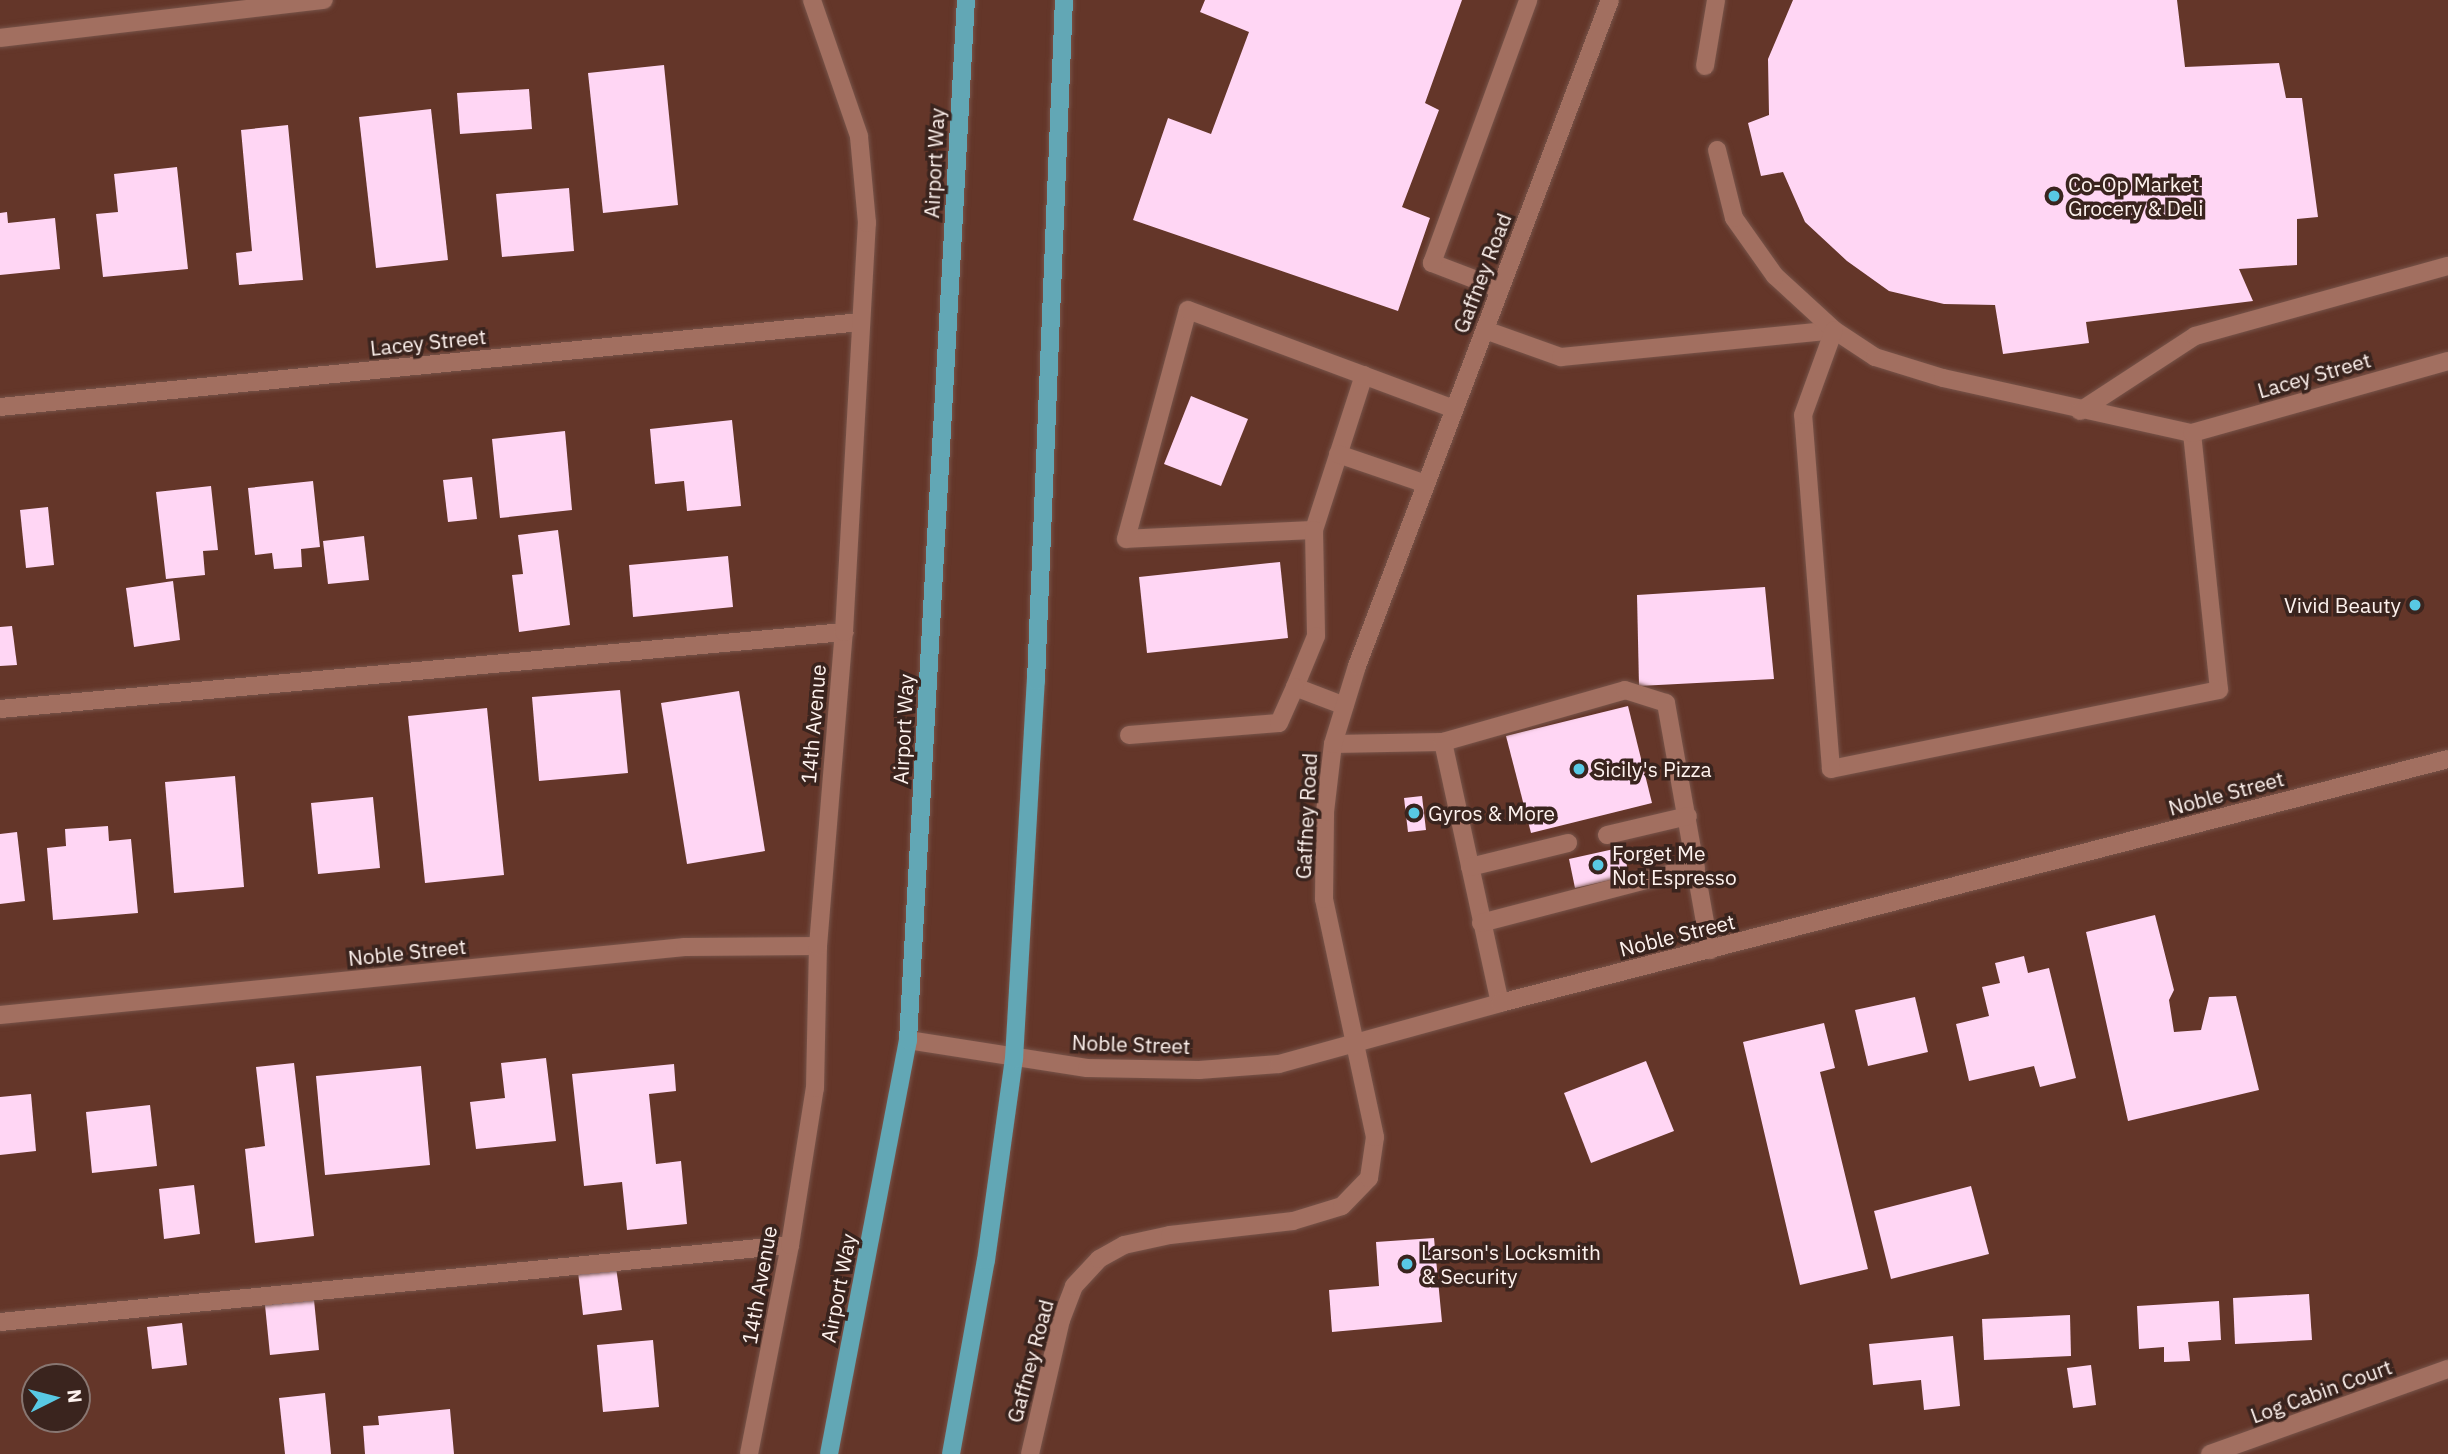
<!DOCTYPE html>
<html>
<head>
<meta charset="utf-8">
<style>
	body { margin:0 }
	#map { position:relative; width:2448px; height:1454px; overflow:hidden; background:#643629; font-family:"IBM Plex Sans",sans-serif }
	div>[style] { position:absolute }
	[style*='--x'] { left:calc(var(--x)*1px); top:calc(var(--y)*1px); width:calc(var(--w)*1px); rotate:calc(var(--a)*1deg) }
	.building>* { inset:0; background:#ffd6f4 }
	.roads { filter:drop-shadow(0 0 2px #77544a) drop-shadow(0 0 2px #77544a) }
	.lane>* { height:18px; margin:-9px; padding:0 9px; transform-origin:9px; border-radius:9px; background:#a26f60 }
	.street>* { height:18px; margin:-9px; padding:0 9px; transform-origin:9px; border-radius:9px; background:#a26f60 }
	.secondary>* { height:18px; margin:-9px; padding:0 9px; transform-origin:9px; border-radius:9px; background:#a26f60 }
	.primary>* { height:18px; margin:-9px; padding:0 9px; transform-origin:9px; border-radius:9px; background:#62a7b5 }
	.dots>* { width:19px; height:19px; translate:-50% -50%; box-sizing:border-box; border:4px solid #3a241e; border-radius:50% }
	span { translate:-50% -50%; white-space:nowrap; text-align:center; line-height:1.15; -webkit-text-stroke:7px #3a241e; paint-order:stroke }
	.street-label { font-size:21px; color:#fef2ee }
	.poi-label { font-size:21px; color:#fef2ee }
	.left { translate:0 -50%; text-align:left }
	.right { translate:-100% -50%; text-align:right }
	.north { position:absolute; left:21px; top:1363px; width:70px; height:70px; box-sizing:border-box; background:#3a241e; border:2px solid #887671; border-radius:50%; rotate:84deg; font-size:19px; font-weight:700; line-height:28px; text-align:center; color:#fef2ee }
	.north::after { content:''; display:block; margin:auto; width:24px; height:32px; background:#58c9e4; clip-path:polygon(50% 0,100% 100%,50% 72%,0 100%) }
</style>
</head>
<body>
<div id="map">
	<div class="building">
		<div style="clip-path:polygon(1205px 0,1462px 0,1425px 103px,1439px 110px,1402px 207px,1430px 218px,1398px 311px,1133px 220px,1168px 118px,1211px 134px,1249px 32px,1200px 12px)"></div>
		<div style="clip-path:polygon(1793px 0,2177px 0,2185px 67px,2279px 63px,2286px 98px,2302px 98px,2318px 217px,2297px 219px,2297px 265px,2239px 269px,2253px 301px,2086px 322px,2089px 343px,2003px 354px,1995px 305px,1944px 304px,1889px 291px,1847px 261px,1805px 222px,1783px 172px,1761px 176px,1748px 123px,1769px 115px,1768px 59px)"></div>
		<div style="clip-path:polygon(664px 65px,678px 205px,603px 213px,588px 73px)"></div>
		<div style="clip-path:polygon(529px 89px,532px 129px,460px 134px,457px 93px)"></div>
		<div style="clip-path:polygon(431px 109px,448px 260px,376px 268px,359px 117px)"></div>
		<div style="clip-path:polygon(288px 125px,303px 280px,239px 285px,236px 253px,252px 251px,241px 130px)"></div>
		<div style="clip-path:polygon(177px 167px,188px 269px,103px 277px,96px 214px,118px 212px,114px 174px)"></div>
		<div style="clip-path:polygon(569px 188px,574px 251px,502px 257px,496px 194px)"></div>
		<div style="clip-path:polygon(7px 212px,8px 223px,55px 218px,60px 269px,0 275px,0 213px)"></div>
		<div style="clip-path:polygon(1191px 396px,1248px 419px,1221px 486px,1164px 464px)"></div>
		<div style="clip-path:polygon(732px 420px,741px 506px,687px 511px,684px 481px,655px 484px,650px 429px)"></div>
		<div style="clip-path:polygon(565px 431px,572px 510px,500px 518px,492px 439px)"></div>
		<div style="clip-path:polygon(472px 477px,477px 519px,448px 522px,443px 480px)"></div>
		<div style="clip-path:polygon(313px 481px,320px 547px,301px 549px,302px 567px,274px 569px,272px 553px,255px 555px,248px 488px)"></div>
		<div style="clip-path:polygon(211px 486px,218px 550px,203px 551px,205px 575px,166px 579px,156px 492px)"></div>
		<div style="clip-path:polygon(48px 507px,54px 565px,26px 568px,20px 510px)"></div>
		<div style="clip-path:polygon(558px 530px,570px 625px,519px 632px,512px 575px,523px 574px,518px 535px)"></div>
		<div style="clip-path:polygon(364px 536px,369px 580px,328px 584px,323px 541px)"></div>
		<div style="clip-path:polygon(728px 556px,733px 607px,633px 617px,629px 565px)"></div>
		<div style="clip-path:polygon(1280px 562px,1288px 638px,1147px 653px,1139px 577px)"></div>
		<div style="clip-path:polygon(173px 581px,180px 640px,134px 647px,126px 588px)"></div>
		<div style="clip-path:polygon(1765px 587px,1774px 679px,1639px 686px,1637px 595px)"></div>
		<div style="clip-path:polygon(12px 626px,17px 665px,0 666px,0 627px)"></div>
		<div style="clip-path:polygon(620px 690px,628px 773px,539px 781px,532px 697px)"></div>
		<div style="clip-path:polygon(739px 691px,765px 851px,687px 864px,661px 703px)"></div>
		<div style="clip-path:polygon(1628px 706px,1652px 803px,1531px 833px,1506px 736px)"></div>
		<div style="clip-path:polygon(487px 708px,504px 875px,425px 883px,408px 716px)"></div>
		<div style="clip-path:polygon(235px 776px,244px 887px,174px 893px,165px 782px)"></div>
		<div style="clip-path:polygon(1422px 796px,1426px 830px,1408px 832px,1404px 798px)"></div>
		<div style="clip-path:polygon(373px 797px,380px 868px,318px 874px,311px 803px)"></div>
		<div style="clip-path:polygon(108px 826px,109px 841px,131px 839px,138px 913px,53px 920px,47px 848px,66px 846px,65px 829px)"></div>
		<div style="clip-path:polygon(17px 832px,25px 901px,0 904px,0 834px)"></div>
		<div style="clip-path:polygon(1623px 847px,1629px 876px,1575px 888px,1569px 859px)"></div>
		<div style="clip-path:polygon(2155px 915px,2174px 990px,2169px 1000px,2174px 1032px,2201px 1030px,2209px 997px,2236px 996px,2259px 1090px,2128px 1121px,2086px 932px)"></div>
		<div style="clip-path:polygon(2024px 956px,2028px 973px,2049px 968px,2076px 1078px,2040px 1087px,2034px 1066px,1969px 1081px,1956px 1024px,1989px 1016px,1982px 987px,2000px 983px,1995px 963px)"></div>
		<div style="clip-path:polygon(1915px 997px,1928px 1052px,1868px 1066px,1855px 1010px)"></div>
		<div style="clip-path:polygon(1824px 1023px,1835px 1068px,1820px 1072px,1868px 1269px,1800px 1285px,1743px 1042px)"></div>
		<div style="clip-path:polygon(546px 1058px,556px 1141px,476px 1149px,470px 1102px,505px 1098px,501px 1063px)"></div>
		<div style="clip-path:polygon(1646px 1061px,1674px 1131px,1591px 1163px,1564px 1093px)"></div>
		<div style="clip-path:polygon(294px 1063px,314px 1236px,255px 1243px,245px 1149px,265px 1146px,256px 1067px)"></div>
		<div style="clip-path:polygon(674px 1064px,676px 1091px,649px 1094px,656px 1164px,681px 1161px,687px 1224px,627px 1230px,622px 1182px,584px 1186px,572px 1074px)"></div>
		<div style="clip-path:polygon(421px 1066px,430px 1165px,325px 1175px,316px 1076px)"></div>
		<div style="clip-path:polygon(31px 1094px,36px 1151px,0 1155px,0 1097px)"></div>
		<div style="clip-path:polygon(150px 1105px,157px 1166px,92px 1173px,86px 1112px)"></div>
		<div style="clip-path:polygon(194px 1185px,200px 1234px,164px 1239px,159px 1189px)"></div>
		<div style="clip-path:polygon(1971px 1186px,1989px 1254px,1891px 1279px,1874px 1211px)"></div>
		<div style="clip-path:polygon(1434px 1238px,1442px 1322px,1332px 1332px,1329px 1290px,1379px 1286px,1376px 1242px)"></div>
		<div style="clip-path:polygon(616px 1267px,622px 1310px,583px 1315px,578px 1272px)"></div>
		<div style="clip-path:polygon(2309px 1294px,2312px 1340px,2235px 1344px,2233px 1298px)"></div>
		<div style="clip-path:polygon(314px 1300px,319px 1350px,270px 1355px,265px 1305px)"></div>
		<div style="clip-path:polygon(2219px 1301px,2221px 1340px,2188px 1342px,2190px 1361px,2164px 1362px,2164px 1347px,2139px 1349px,2137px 1306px)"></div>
		<div style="clip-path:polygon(2070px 1315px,2071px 1356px,1984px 1360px,1982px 1319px)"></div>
		<div style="clip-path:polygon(182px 1323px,187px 1365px,152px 1369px,147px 1327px)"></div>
		<div style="clip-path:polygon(1953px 1336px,1960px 1406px,1924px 1410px,1921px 1380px,1873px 1385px,1869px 1344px)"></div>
		<div style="clip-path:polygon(653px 1340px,659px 1407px,603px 1412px,597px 1345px)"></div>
		<div style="clip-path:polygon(2091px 1365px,2096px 1405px,2073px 1408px,2067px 1368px)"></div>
		<div style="clip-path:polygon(325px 1393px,331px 1454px,285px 1454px,279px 1398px)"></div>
		<div style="clip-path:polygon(450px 1409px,454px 1454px,365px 1454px,363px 1426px,379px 1425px,378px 1416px)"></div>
	</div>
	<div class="roads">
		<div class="lane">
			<div style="--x:0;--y:38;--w:326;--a:-6.7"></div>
			<div style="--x:1705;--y:66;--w:67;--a:-80.5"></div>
			<div style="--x:1500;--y:289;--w:73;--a:-159.1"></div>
			<div style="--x:1432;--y:263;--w:280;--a:-69.9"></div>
			<div style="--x:1485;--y:330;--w:81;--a:19.6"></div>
			<div style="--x:1561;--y:357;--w:274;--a:-5.6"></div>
			<div style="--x:1834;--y:330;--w:80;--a:-137.5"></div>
			<div style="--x:1775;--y:276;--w:71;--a:-125.3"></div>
			<div style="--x:1734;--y:218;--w:70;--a:-104"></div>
			<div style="--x:1834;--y:330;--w:49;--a:33.4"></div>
			<div style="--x:1875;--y:357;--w:71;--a:17.2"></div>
			<div style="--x:1943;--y:378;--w:255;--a:12.5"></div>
			<div style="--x:2192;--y:433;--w:258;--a:84"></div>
			<div style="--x:2219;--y:690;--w:396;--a:168.5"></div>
			<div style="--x:1831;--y:769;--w:355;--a:-94.5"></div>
			<div style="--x:1803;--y:415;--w:90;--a:-70"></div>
			<div style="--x:1364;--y:375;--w:163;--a:107.9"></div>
			<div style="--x:1314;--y:530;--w:188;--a:177.3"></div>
			<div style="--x:1126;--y:539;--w:237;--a:-74.9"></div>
			<div style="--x:1188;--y:310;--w:284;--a:20.4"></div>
			<div style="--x:2080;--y:411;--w:137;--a:-33.1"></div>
			<div style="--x:2195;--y:336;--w:263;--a:-15.5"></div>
			<div style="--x:1338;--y:454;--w:93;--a:18.8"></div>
			<div style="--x:1314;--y:530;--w:106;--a:88.9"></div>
			<div style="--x:1316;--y:636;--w:55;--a:112.4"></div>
			<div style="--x:1295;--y:687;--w:53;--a:20.8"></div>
			<div style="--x:0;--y:709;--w:848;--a:-5.21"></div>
			<div style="--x:1129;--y:735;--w:150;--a:-4.6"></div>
			<div style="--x:1279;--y:723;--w:39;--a:-66"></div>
			<div style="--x:1443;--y:742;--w:189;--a:-15.9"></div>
			<div style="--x:1625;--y:690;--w:43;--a:17.6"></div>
			<div style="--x:1666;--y:703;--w:251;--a:79.9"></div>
			<div style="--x:1333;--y:744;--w:110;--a:-1"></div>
			<div style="--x:1443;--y:742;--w:267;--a:77.7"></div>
			<div style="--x:1607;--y:835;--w:83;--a:-13.2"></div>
			<div style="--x:1470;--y:867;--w:101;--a:-13.8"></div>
			<div style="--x:1481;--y:923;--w:222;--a:-14.6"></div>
			<div style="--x:0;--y:1322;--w:794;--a:-5.57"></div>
		</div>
		<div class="street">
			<div style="--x:0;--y:407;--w:864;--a:-5.64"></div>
			<div style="--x:2192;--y:433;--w:266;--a:-15.7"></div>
			<div style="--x:0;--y:1015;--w:688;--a:-5.67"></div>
			<div style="--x:685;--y:947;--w:133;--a:-0.4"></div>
			<div style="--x:749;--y:1454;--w:213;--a:-78.9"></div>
			<div style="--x:790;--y:1245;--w:159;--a:-81"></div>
			<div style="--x:815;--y:1088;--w:142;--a:-88.8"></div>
			<div style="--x:818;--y:946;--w:315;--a:-85.3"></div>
			<div style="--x:844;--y:632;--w:410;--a:-86.8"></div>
			<div style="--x:867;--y:223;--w:87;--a:-95.3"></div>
			<div style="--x:859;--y:136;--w:144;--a:-109.1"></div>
			<div style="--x:1030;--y:1454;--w:138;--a:-77"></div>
			<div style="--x:1061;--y:1320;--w:36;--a:-69"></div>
			<div style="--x:1074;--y:1286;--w:37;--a:-47"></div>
			<div style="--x:1099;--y:1259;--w:29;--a:-29"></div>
			<div style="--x:1124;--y:1245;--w:47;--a:-12.3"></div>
			<div style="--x:1170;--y:1235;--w:124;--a:-6.5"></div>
			<div style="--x:1293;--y:1221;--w:51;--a:-17"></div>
			<div style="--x:1342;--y:1206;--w:39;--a:-46"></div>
			<div style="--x:1369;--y:1178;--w:41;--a:-81.7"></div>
			<div style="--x:1375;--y:1137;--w:243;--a:-102.1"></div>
			<div style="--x:1324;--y:899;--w:87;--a:-89.3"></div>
			<div style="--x:1325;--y:812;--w:68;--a:-83.3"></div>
			<div style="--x:1333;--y:744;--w:82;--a:-72.9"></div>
			<div style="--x:1357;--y:666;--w:712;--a:-69.2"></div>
			<div style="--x:2210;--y:1454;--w:253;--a:-19.7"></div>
		</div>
		<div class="secondary">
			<div style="--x:908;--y:1040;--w:181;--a:8.9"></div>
			<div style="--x:1087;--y:1068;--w:112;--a:1"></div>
			<div style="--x:1199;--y:1070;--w:80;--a:-4.3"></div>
			<div style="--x:1279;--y:1064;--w:229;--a:-15.4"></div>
			<div style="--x:1500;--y:1003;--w:979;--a:-14.43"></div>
		</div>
		<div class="primary">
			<div style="--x:829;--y:1454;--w:421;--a:-79.2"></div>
			<div style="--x:908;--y:1040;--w:1042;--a:-86.81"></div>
			<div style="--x:951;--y:1454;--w:197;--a:-79.8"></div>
			<div style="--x:986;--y:1260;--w:203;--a:-82.1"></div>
			<div style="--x:1014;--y:1059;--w:379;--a:-86.7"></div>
			<div style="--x:1036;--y:681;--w:682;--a:-87.65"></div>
		</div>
	</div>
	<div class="dots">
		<div style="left:2054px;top:196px;background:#58c9e4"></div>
		<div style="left:2415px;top:605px;background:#58c9e4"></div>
		<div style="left:1579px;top:769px;background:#58c9e4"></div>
		<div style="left:1414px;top:813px;background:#58c9e4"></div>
		<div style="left:1598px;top:865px;background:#58c9e4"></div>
		<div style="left:1407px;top:1264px;background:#58c9e4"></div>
	</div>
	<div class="street-label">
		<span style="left:934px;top:163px;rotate:-87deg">Airport Way</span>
		<span style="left:1482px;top:273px;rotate:-69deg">Gaffney Road</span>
		<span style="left:428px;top:342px;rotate:-6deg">Lacey Street</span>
		<span style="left:2314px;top:375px;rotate:-16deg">Lacey Street</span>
		<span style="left:813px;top:724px;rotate:-85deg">14th Avenue</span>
		<span style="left:903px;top:729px;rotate:-87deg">Airport Way</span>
		<span style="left:2226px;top:793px;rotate:-15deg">Noble Street</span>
		<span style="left:1306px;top:816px;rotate:-87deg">Gaffney Road</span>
		<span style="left:1677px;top:935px;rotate:-14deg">Noble Street</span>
		<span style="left:407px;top:952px;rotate:-6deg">Noble Street</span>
		<span style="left:1131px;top:1044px;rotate:2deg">Noble Street</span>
		<span style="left:759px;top:1285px;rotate:-80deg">14th Avenue</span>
		<span style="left:838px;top:1288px;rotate:-79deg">Airport Way</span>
		<span style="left:1030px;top:1361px;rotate:-75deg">Gaffney Road</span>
		<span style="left:2321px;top:1391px;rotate:-20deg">Log Cabin Court</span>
	</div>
	<div class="poi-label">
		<span class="left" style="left:2068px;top:196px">Co-Op Market<br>Grocery &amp; Deli</span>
		<span class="right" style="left:2401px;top:605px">Vivid Beauty</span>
		<span class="left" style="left:1593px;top:769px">Sicily's Pizza</span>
		<span class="left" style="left:1428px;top:813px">Gyros &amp; More</span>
		<span class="left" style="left:1612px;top:865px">Forget Me<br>Not Espresso</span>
		<span class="left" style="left:1421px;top:1264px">Larson's Locksmith<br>&amp; Security</span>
	</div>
	<div class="north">N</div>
</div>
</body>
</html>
